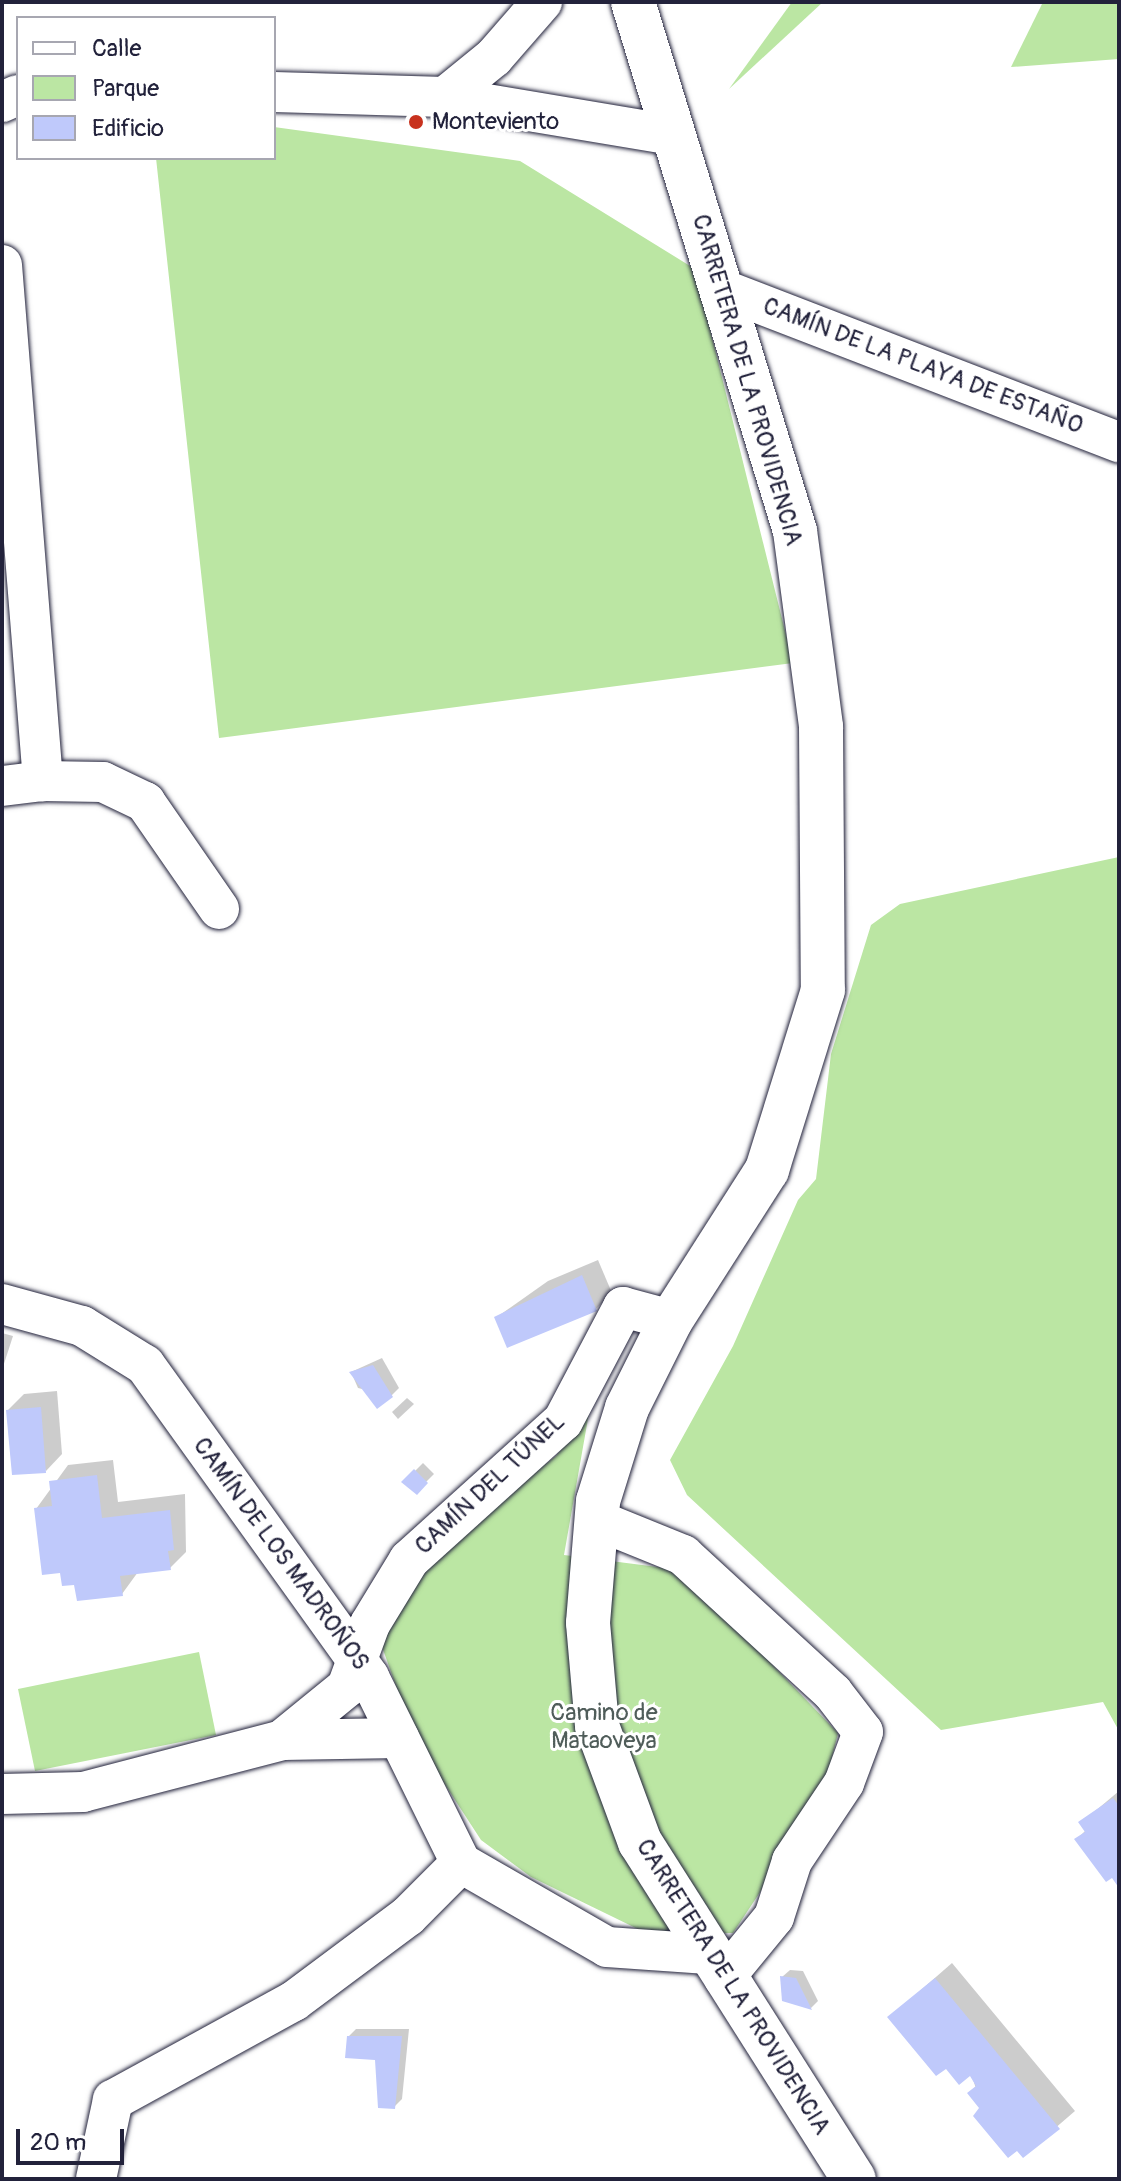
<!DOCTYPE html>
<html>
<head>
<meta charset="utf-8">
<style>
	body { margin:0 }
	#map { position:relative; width:1121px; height:2181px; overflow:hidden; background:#fff; font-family:Pangolin,sans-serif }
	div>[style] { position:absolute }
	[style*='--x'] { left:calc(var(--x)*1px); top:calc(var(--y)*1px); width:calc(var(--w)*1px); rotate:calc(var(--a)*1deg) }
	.green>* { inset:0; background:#bbe6a3 }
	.shadow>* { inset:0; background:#0003 }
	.building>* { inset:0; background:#bfc9fb }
	.roads { filter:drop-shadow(0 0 2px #22223b) drop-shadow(0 0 2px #22223b) }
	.street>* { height:40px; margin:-20px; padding:0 20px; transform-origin:20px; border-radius:20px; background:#fff }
	.secondary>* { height:44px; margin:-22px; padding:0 22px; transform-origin:22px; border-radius:22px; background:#fff }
	.dots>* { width:22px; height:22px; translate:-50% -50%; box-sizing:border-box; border:4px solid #fff; border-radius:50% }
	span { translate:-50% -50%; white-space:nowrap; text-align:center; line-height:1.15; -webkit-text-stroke:6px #fff; paint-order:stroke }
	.poi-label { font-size:24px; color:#22223b }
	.left { translate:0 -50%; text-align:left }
	.street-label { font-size:24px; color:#22223b }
	.park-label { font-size:24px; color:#505d5a }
	.frame { position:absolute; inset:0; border:4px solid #22223b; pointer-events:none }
	.legend { position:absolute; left:16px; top:16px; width:260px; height:144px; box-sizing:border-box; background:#fff; border:2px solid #a7a7b1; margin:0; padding:10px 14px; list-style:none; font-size:24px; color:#22223b }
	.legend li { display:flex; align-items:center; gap:16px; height:40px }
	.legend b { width:40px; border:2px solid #a7a7b1 }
	.scale { position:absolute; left:16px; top:2129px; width:108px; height:36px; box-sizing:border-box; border:4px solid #22223b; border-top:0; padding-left:10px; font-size:24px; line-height:28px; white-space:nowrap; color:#22223b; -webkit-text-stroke:6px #fff; paint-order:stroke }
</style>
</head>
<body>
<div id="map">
	<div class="green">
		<div style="clip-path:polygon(792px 2px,823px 2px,729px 89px)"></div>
		<div style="clip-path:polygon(1043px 2px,1119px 2px,1119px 59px,1011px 67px)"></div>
		<div style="clip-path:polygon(274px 127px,520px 161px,695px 269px,793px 663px,219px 738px,156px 158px,274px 158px)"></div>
		<div style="clip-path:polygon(1119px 857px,1119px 1731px,1103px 1702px,941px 1730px,687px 1495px,670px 1460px,733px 1346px,798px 1200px,816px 1179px,831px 1054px,871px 925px,900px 904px)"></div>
		<div style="clip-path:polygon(589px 1413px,564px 1555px,681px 1570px,838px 1733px,822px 1799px,733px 1933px,648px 1934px,531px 1877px,481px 1840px,414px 1737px,380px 1641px,399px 1601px,465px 1526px,556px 1456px)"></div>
		<div style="clip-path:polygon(199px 1652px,216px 1735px,35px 1771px,18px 1689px)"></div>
	</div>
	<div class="shadow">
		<div style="clip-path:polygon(598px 1260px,612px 1293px,596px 1309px,497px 1317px,548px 1281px)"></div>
		<div style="clip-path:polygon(2px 1333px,13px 1336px,2px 1370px)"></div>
		<div style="clip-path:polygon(382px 1358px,399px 1388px,391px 1396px,358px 1388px,351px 1372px)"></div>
		<div style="clip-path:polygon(57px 1391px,62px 1454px,46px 1471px,8px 1410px,24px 1394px)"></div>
		<div style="clip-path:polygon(407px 1398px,414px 1404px,398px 1419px,392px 1412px)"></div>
		<div style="clip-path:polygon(113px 1460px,118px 1502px,185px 1494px,186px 1552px,170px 1568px,138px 1572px,122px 1594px,62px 1571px,36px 1509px,68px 1465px)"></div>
		<div style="clip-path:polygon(423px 1463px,434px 1474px,416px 1492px,404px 1482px)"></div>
		<div style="clip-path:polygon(1119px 1791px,1119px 1884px,1077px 1839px,1086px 1830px,1081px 1823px)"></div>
		<div style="clip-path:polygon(952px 1963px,1075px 2111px,1024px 2155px,982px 2108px,971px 2073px,946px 2066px,890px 2017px)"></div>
		<div style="clip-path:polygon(790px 1970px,803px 1971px,818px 2001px,811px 2008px,784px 2000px,782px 1977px)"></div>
		<div style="clip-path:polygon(356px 2029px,409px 2029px,402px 2099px,394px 2107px,377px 2058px,348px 2037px)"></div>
	</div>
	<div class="building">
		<div style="clip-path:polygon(582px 1275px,597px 1311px,507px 1348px,494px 1317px)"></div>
		<div style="clip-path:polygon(373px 1365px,393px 1397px,377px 1409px,349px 1372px)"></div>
		<div style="clip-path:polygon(41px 1407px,46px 1473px,12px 1475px,6px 1410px)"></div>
		<div style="clip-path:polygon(414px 1469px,428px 1483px,417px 1495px,401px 1482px)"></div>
		<div style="clip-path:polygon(97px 1475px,102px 1518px,170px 1510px,174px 1550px,168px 1551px,171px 1570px,120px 1576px,123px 1596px,77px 1601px,74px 1585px,62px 1586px,60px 1573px,42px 1575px,34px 1508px,52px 1506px,49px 1481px)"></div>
		<div style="clip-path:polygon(1113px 1798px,1119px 1806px,1119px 1888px,1112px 1878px,1106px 1882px,1074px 1839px,1085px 1832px,1078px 1822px)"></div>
		<div style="clip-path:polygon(780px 1976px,796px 1978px,812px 2010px,782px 2001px)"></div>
		<div style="clip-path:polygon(935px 1978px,1060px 2129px,1023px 2158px,1017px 2151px,1008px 2158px,973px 2116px,979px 2108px,967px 2093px,976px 2086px,970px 2076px,959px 2085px,946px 2069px,936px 2076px,887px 2017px)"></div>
		<div style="clip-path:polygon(347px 2036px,402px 2036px,395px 2109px,378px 2108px,375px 2060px,345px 2058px)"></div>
	</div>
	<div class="roads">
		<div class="street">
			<div style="--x:274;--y:92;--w:171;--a:1.7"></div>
			<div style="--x:445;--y:97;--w:231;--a:9.5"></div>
			<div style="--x:445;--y:97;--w:63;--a:-39.2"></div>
			<div style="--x:494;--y:57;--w:73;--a:-48.9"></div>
			<div style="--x:2;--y:102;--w:17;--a:-24"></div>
			<div style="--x:2;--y:265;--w:518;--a:85.46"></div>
			<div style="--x:43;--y:781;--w:41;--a:173"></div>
			<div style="--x:727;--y:291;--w:420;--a:21.1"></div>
			<div style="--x:43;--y:781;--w:60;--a:1"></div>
			<div style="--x:103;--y:782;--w:47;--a:25.5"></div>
			<div style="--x:145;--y:802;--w:130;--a:55.3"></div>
			<div style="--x:2;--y:1304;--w:83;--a:15.4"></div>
			<div style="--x:82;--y:1326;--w:74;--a:31.8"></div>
			<div style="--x:145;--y:1365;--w:384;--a:54.3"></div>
			<div style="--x:369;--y:1677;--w:208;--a:63.7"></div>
			<div style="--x:461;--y:1863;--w:168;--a:29.9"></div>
			<div style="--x:607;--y:1947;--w:101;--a:4"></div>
			<div style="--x:597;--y:1520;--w:93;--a:22.1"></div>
			<div style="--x:683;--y:1555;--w:204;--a:42.6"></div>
			<div style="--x:833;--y:1693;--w:49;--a:52.4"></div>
			<div style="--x:863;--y:1732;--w:54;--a:110.4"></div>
			<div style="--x:844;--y:1783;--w:94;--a:123.7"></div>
			<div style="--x:792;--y:1861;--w:59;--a:107.8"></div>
			<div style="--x:774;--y:1917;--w:79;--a:129.3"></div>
			<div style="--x:282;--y:1740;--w:84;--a:-39.2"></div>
			<div style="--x:347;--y:1687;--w:67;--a:-69.9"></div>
			<div style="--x:370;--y:1624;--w:75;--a:-58.6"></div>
			<div style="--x:409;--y:1560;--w:207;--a:-42.1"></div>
			<div style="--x:563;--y:1421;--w:129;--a:-62.2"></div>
			<div style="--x:623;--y:1307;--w:50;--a:15.2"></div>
			<div style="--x:2;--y:1794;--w:81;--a:-1.4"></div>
			<div style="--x:83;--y:1792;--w:206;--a:-14.6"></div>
			<div style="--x:282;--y:1740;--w:117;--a:-1"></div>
			<div style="--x:96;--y:2179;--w:81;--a:-77.9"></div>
			<div style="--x:113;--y:2100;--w:206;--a:-28.7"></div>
			<div style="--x:294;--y:2001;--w:142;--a:-36.7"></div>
			<div style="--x:408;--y:1916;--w:75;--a:-45"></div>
		</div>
		<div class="secondary">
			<div style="--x:633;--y:2;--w:553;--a:72.97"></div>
			<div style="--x:795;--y:531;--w:198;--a:82.4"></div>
			<div style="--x:821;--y:727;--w:263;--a:89.6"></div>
			<div style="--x:823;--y:990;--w:189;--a:107.3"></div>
			<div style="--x:767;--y:1170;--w:178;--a:122.6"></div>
			<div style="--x:671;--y:1320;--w:98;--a:116.6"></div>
			<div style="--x:627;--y:1408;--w:97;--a:107.3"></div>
			<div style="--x:598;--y:1501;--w:122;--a:94.7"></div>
			<div style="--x:588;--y:1623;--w:103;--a:85"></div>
			<div style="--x:597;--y:1726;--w:124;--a:69.7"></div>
			<div style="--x:640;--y:1842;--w:399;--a:57.6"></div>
		</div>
	</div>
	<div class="dots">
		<div style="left:416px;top:122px;background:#c8321e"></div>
	</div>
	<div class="poi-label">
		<span class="left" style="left:432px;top:122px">Monteviento</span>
	</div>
	<div class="street-label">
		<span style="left:923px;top:366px;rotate:21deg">CAMÍN DE LA PLAYA DE ESTAÑO</span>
		<span style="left:747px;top:380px;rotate:74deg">CARRETERA DE LA PROVIDENCIA</span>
		<span style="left:490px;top:1484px;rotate:-43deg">CAMÍN DEL TÚNEL</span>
		<span style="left:281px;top:1554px;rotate:54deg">CAMÍN DE LOS MADROÑOS</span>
		<span style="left:733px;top:1987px;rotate:58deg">CARRETERA DE LA PROVIDENCIA</span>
	</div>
	<div class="park-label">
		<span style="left:604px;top:1727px">Camino de<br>Mataoveya</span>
	</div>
	<div class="frame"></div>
	<ul class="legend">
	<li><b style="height:10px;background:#fff"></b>Calle</li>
	<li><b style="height:22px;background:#bbe6a3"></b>Parque</li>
	<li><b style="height:22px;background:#bfc9fb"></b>Edificio</li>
	</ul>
	<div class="scale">20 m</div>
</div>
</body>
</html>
